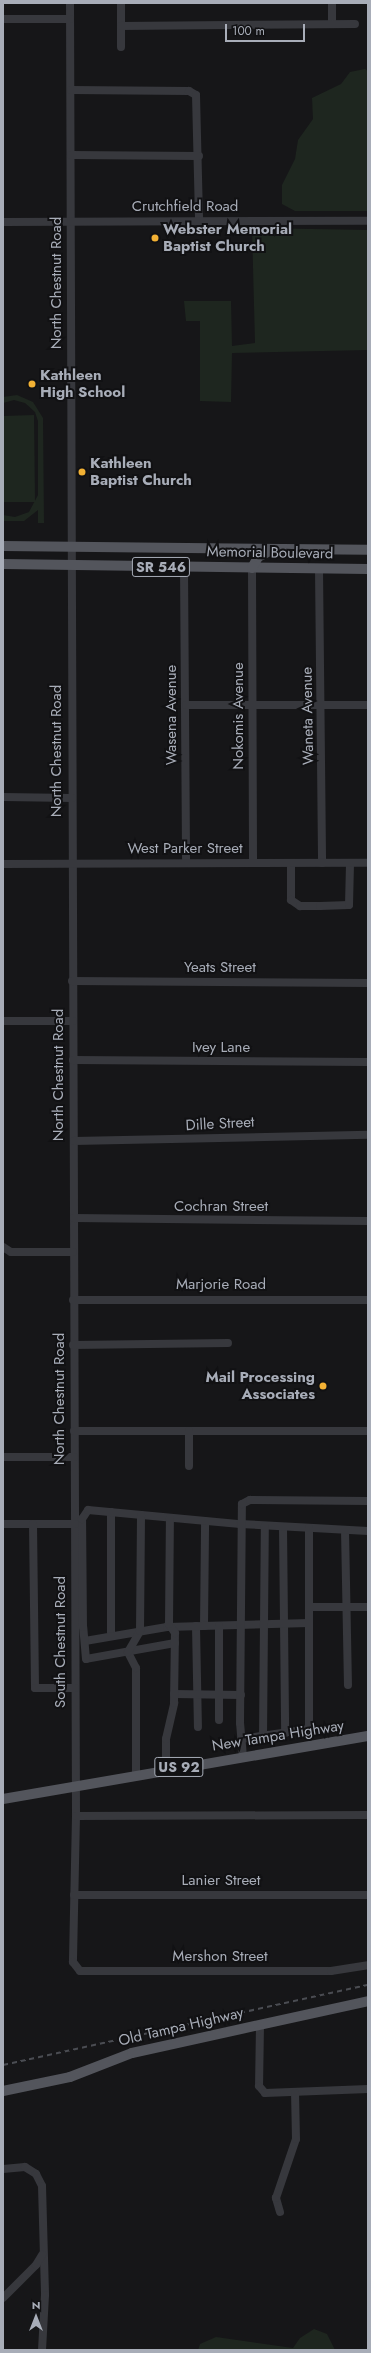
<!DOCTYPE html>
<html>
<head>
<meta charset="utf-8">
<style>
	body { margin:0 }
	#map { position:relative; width:371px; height:2353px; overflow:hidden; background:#161618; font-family:Jost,sans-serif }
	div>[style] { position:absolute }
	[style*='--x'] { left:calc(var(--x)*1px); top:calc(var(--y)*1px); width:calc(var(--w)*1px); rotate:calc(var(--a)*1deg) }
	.green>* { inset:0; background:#1e261f }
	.minor>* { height:8px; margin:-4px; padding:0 4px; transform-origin:4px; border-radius:4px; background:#37383d }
	.major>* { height:10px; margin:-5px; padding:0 5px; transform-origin:5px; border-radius:5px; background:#53555c }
	.rail>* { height:1.5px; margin-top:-0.75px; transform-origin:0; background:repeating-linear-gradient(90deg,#4a4c52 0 5px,transparent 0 9px) }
	.dots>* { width:11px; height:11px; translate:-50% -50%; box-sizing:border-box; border:2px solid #111113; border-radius:50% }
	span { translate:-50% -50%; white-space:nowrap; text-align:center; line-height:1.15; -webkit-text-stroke:4px #111113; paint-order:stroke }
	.shield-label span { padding:1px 3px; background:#111113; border:1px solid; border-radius:3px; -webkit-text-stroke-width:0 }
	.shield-label { font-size:14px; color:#a8adb8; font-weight:700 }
	.street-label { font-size:15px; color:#a8adb8 }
	.poi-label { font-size:15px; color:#a8adb8; font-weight:700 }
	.left { translate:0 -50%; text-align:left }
	.right { translate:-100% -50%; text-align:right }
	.frame { position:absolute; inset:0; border:4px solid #a8adb8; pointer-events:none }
	.north { position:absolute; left:16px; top:2297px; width:40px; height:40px; -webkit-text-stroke:3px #111113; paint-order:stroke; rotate:0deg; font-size:11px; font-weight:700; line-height:16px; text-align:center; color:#a8adb8 }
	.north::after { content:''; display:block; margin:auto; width:14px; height:18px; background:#a8adb8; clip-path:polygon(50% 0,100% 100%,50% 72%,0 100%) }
	.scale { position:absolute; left:225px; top:24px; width:80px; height:18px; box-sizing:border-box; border:2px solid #a8adb8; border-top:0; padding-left:5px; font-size:12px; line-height:14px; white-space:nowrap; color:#a8adb8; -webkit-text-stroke:3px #111113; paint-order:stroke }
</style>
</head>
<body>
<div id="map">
	<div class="green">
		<div style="clip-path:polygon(365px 69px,368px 71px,368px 211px,295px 211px,282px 204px,282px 185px,295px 159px,298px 140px,313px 119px,312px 98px,341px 84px,350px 72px)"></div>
		<div style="clip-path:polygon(252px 228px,368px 230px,368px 350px,232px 353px,231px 402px,200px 401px,200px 321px,186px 321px,184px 301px,231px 301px,232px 346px,255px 343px)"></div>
		<div style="clip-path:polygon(17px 395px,33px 402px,43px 418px,44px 523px,38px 523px,38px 510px,24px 521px,3px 521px,3px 515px,15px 517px,29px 512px,38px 495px,38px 421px,35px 412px,25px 403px,14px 400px,3px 403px,3px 397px)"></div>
		<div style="clip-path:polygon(34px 415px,35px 502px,3px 502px,3px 416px)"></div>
		<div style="clip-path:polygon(314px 2329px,327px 2334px,335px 2350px,198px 2350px,200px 2344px,216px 2337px,293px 2348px,300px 2338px)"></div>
	</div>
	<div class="minor">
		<div style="--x:70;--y:3;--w:1813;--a:89.81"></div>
		<div style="--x:76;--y:1816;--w:146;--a:91.2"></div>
		<div style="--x:73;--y:1962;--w:11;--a:52"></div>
		<div style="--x:80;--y:1971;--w:251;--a:0"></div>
		<div style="--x:331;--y:1971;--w:37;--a:-9"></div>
		<div style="--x:121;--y:3;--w:44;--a:90"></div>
		<div style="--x:332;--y:3;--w:21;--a:90"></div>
		<div style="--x:3;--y:19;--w:67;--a:0"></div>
		<div style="--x:121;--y:26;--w:234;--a:-0.5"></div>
		<div style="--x:71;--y:90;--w:118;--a:0.5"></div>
		<div style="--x:189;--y:91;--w:8;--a:30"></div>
		<div style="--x:196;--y:95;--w:126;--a:88.6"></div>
		<div style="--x:71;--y:155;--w:128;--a:0.4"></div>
		<div style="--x:3;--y:222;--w:365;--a:-0.2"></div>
		<div style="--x:184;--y:567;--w:296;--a:89.6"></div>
		<div style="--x:252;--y:568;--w:295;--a:89.8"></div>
		<div style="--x:319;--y:569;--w:294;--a:89.4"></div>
		<div style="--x:186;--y:705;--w:182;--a:0"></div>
		<div style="--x:3;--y:797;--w:69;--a:0.8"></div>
		<div style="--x:291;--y:863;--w:37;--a:90"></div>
		<div style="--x:291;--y:900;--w:11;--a:34"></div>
		<div style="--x:300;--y:906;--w:20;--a:0"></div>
		<div style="--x:320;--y:906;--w:29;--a:-2"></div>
		<div style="--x:349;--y:905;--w:42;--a:-88.6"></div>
		<div style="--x:3;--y:864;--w:365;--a:-0.2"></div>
		<div style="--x:72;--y:981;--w:296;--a:0.4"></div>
		<div style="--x:3;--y:1021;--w:70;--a:0"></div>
		<div style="--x:73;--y:1060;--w:295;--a:0.4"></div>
		<div style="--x:74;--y:1141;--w:294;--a:-1.2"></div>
		<div style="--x:74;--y:1218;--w:294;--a:0.6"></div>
		<div style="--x:3;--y:1247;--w:9;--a:32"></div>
		<div style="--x:11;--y:1252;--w:62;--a:0"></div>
		<div style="--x:73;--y:1300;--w:295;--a:0"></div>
		<div style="--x:73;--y:1345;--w:155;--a:-0.7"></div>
		<div style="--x:74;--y:1431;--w:294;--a:0"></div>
		<div style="--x:189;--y:1431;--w:35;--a:90"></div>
		<div style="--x:3;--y:1457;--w:71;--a:0"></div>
		<div style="--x:3;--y:1524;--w:72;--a:0"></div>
		<div style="--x:33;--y:1524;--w:164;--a:89.3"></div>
		<div style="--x:35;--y:1688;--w:40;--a:0"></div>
		<div style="--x:283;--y:1527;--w:206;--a:89.4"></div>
		<div style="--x:345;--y:1530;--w:155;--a:88.9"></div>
		<div style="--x:309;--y:1607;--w:59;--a:0"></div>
		<div style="--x:196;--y:1626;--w:101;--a:88.9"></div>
		<div style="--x:204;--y:1626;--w:104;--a:-89.4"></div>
		<div style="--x:111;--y:1636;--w:124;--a:-90"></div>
		<div style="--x:85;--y:1641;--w:83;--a:-9.7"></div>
		<div style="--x:167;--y:1627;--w:142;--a:-1.6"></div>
		<div style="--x:175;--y:1643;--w:90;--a:169.8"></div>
		<div style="--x:86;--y:1659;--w:32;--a:-95"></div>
		<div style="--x:83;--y:1627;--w:108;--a:-90.5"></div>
		<div style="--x:82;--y:1519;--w:11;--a:-56"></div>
		<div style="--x:88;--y:1510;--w:153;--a:5.3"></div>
		<div style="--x:240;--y:1524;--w:128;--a:3.1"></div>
		<div style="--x:174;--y:1694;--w:67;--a:0.9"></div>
		<div style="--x:219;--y:1720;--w:94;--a:-90"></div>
		<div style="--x:263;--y:1737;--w:211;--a:-89.5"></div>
		<div style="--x:241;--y:1739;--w:69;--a:-8.4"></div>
		<div style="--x:309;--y:1729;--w:201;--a:-90"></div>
		<div style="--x:243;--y:1757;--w:34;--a:-95"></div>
		<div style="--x:240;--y:1723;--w:219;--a:-89.5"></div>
		<div style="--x:242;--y:1504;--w:9;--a:-27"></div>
		<div style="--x:250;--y:1500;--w:118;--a:0.5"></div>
		<div style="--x:166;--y:1769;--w:30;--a:-90"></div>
		<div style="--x:166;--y:1739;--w:37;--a:-77"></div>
		<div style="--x:174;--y:1703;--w:70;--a:-89.2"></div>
		<div style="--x:175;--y:1633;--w:11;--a:-124"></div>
		<div style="--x:169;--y:1624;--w:106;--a:-89.5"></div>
		<div style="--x:136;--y:1775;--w:107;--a:-90"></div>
		<div style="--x:136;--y:1668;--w:18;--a:-117"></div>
		<div style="--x:128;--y:1652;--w:24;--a:-60"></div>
		<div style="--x:140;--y:1631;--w:116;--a:-89.5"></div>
		<div style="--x:76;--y:1816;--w:292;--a:-0.2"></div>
		<div style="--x:74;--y:1895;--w:294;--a:0"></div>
		<div style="--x:260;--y:2025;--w:61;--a:90.9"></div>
		<div style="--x:259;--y:2086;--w:9;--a:49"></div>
		<div style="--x:265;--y:2093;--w:103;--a:-2.2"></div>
		<div style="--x:3;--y:2169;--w:22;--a:-5"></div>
		<div style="--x:25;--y:2167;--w:13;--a:32"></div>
		<div style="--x:36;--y:2174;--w:13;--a:63"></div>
		<div style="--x:42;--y:2186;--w:109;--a:88.4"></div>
		<div style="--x:45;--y:2295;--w:55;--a:93.1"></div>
		<div style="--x:280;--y:2212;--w:15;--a:-106"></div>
		<div style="--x:276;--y:2198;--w:62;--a:-71.3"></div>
		<div style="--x:296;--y:2139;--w:46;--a:-91.2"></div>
		<div style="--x:3;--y:2298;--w:47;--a:-45"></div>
		<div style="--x:36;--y:2265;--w:12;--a:-59"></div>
	</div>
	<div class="major">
		<div style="--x:3;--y:546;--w:365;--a:0.6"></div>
		<div style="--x:3;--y:564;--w:365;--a:0.8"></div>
		<div style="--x:252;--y:568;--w:13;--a:-61"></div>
		<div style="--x:258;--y:557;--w:13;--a:-27"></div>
		<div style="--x:3;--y:1799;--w:370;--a:-9.8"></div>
		<div style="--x:3;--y:2091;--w:68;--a:-11.8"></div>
		<div style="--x:70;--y:2077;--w:66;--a:-21.2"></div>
		<div style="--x:132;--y:2053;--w:242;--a:-12.4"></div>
	</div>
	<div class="rail">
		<div style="--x:3;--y:2065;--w:374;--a:-12.4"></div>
	</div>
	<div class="dots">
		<div style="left:155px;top:238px;background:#f2b134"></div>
		<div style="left:32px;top:384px;background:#f2b134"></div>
		<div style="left:82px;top:472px;background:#f2b134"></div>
		<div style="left:323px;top:1386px;background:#f2b134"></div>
	</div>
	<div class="shield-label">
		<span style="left:161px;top:567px">SR 546</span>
		<span style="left:179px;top:1767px">US 92</span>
	</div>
	<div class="street-label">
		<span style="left:185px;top:207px">Crutchfield Road</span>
		<span style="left:57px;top:283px;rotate:-90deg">North Chestnut Road</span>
		<span style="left:270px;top:553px;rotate:1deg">Memorial Boulevard</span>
		<span style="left:172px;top:715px;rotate:-90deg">Wasena Avenue</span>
		<span style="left:239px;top:716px;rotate:-90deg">Nokomis Avenue</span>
		<span style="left:308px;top:716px;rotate:-91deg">Waneta Avenue</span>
		<span style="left:57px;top:751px;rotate:-90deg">North Chestnut Road</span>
		<span style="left:185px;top:849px">West Parker Street</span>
		<span style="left:220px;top:968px">Yeats Street</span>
		<span style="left:221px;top:1048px">Ivey Lane</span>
		<span style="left:59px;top:1075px;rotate:-90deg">North Chestnut Road</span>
		<span style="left:220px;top:1124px;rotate:-3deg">Dille Street</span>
		<span style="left:221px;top:1207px">Cochran Street</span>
		<span style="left:221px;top:1285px">Marjorie Road</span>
		<span style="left:60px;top:1399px;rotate:-90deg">North Chestnut Road</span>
		<span style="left:61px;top:1642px;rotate:-90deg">South Chestnut Road</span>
		<span style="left:278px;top:1736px;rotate:-9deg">New Tampa Highway</span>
		<span style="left:221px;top:1881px">Lanier Street</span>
		<span style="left:220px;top:1957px">Mershon Street</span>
		<span style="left:181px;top:2027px;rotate:-13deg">Old Tampa Highway</span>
	</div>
	<div class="poi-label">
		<span class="left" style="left:163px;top:238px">Webster Memorial<br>Baptist Church</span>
		<span class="left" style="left:40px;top:384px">Kathleen<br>High School</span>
		<span class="left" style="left:90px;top:472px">Kathleen<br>Baptist Church</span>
		<span class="right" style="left:315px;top:1386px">Mail Processing<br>Associates</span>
	</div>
	<div class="frame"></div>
	<div class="north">N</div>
	<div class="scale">100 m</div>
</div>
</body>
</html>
